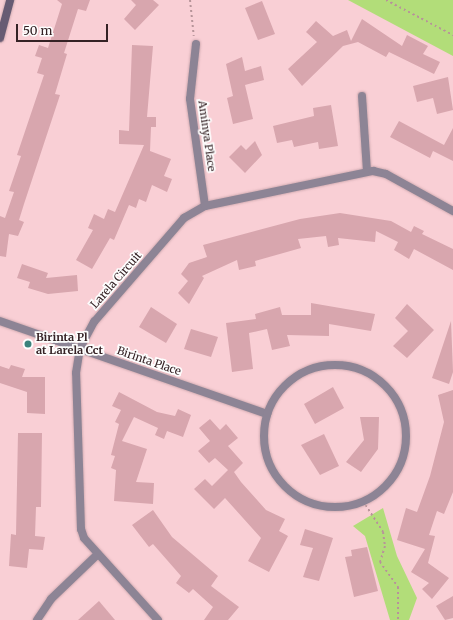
<!DOCTYPE html>
<html>
<head>
<meta charset="utf-8">
<style>
	body { margin:0 }
	#map { position:relative; width:453px; height:620px; overflow:hidden; background:#f9cfd5; font-family:Merriweather,serif }
	div>[style] { position:absolute }
	[style*='--x'] { left:calc(var(--x)*1px); top:calc(var(--y)*1px); width:calc(var(--w)*1px); rotate:calc(var(--a)*1deg) }
	.green>* { inset:0; background:#b2dd79 }
	.building>* { inset:0; background:#d8a6ae }
	.path>* { height:2px; margin-top:-1px; transform-origin:0; background:repeating-linear-gradient(90deg,#b79499 0 2px,transparent 0 5px) }
	.roads { filter:drop-shadow(0 0 1px #d2acb2) drop-shadow(0 0 1px #d2acb2) }
	.minor>* { height:8px; margin:-4px; padding:0 4px; transform-origin:4px; border-radius:4px; background:#8d8495 }
	.minor>.ring { margin:-4px; padding:0; box-sizing:content-box; background:none; border:8px solid #8d8495; border-radius:50% }
	.secondary>* { height:8px; margin:-4px; padding:0 4px; transform-origin:4px; border-radius:4px; background:#675b73 }
	.dots>* { width:11px; height:11px; translate:-50% -50%; box-sizing:border-box; border:2px solid #fdfdfd; border-radius:50% }
	span { translate:-50% -50%; white-space:nowrap; text-align:center; line-height:1.15; -webkit-text-stroke:3.5px #fdfdfd; paint-order:stroke }
	.street-label { font-size:11px; color:#352225 }
	.poi-label { font-size:11px; color:#352225; font-weight:700 }
	.left { translate:0 -50%; text-align:left }
	.scale { position:absolute; left:16px; top:24px; width:92px; height:18px; box-sizing:border-box; border:2px solid #352225; border-top:0; padding-left:5px; font-size:12px; line-height:14px; white-space:nowrap; color:#352225; -webkit-text-stroke:3px #fdfdfd; paint-order:stroke }
</style>
</head>
<body>
<div id="map">
	<div class="green">
		<div style="clip-path:polygon(348px 0,453px 0,453px 56px)"></div>
		<div style="clip-path:polygon(383px 508px,397px 556px,417px 598px,409px 620px,390px 620px,365px 536px,353px 526px)"></div>
	</div>
	<div class="building">
		<div style="clip-path:polygon(57px 0,90px 0,86px 11px,78px 9px,64px 53px,67px 54px,55px 94px,60px 95px,24px 204px,19px 220px,24px 222px,18px 236px,9px 234px,6px 257px,0 256px,0 216px,5px 218px,14px 192px,9px 191px,21px 156px,17px 155px,44px 75px,37px 73px,42px 58px,35px 56px,39px 45px,48px 48px,62px 4px)"></div>
		<div style="clip-path:polygon(131px 0,153px 0,159px 5px,135px 30px,124px 19px,136px 5px)"></div>
		<div style="clip-path:polygon(262px 1px,275px 34px,258px 40px,245px 8px)"></div>
		<div style="clip-path:polygon(362px 19px,402px 46px,407px 35px,428px 46px,423px 54px,440px 62px,434px 74px,389px 52px,386px 57px,358px 42px,343px 46px,302px 86px,288px 69px,317px 42px,306px 32px,316px 21px,333px 36px,347px 30px,351px 41px)"></div>
		<div style="clip-path:polygon(132px 45px,153px 46px,147px 117px,156px 117px,156px 127px,151px 127px,150px 151px,171px 159px,164px 176px,172px 179px,167px 192px,152px 185px,146px 202px,139px 199px,136px 208px,129px 205px,114px 240px,110px 238px,92px 269px,76px 260px,93px 230px,88px 228px,94px 214px,104px 219px,108px 209px,115px 212px,144px 145px,119px 144px,119px 130px,129px 131px)"></div>
		<div style="clip-path:polygon(242px 57px,245px 71px,261px 66px,264px 80px,245px 85px,253px 119px,233px 124px,227px 98px,233px 96px,226px 64px)"></div>
		<div style="clip-path:polygon(448px 77px,453px 110px,437px 114px,433px 98px,417px 102px,413px 86px)"></div>
		<div style="clip-path:polygon(331px 105px,338px 146px,319px 149px,318px 142px,294px 147px,292px 140px,277px 143px,273px 126px,314px 116px,313px 108px)"></div>
		<div style="clip-path:polygon(399px 121px,444px 145px,453px 128px,453px 161px,433px 151px,430px 158px,390px 137px)"></div>
		<div style="clip-path:polygon(255px 141px,262px 155px,245px 173px,229px 157px,241px 145px,246px 150px)"></div>
		<div style="clip-path:polygon(340px 213px,391px 221px,411px 232px,414px 226px,424px 231px,422px 234px,453px 249px,453px 270px,414px 249px,409px 259px,394px 250px,398px 242px,376px 231px,375px 242px,338px 238px,339px 245px,328px 247px,326px 236px,298px 239px,301px 248px,255px 261px,256px 266px,239px 270px,237px 260px,202px 276px,204px 278px,189px 304px,178px 293px,188px 281px,181px 274px,189px 263px,207px 257px,203px 245px,300px 219px)"></div>
		<div style="clip-path:polygon(22px 264px,48px 273px,46px 278px,77px 275px,78px 291px,48px 294px,28px 288px,30px 282px,17px 278px)"></div>
		<div style="clip-path:polygon(311px 303px,375px 314px,371px 331px,329px 324px,329px 336px,287px 335px,290px 346px,272px 350px,267px 329px,249px 333px,253px 369px,232px 372px,226px 323px,256px 319px,255px 314px,280px 307px,282px 315px,311px 315px)"></div>
		<div style="clip-path:polygon(407px 304px,434px 330px,407px 358px,393px 346px,408px 331px,395px 318px)"></div>
		<div style="clip-path:polygon(151px 307px,177px 324px,166px 343px,139px 327px)"></div>
		<div style="clip-path:polygon(451px 321px,453px 372px,449px 384px,432px 378px)"></div>
		<div style="clip-path:polygon(191px 329px,218px 337px,211px 357px,184px 349px)"></div>
		<div style="clip-path:polygon(11px 365px,25px 369px,22px 377px,45px 377px,45px 414px,27px 413px,27px 392px,0 383px,0 366px,9px 369px)"></div>
		<div style="clip-path:polygon(333px 387px,344px 408px,315px 424px,304px 404px)"></div>
		<div style="clip-path:polygon(453px 390px,453px 492px,444px 514px,437px 511px,429px 535px,435px 536px,428px 563px,449px 578px,432px 599px,422px 589px,429px 583px,411px 572px,425px 549px,397px 540px,406px 508px,417px 512px,430px 476px,444px 422px,438px 395px)"></div>
		<div style="clip-path:polygon(119px 392px,157px 412px,175px 416px,178px 409px,191px 415px,183px 437px,167px 431px,164px 439px,155px 435px,158px 428px,134px 417px,122px 441px,147px 449px,136px 482px,154px 483px,153px 504px,114px 501px,116px 470px,111px 468px,115px 456px,111px 455px,119px 424px,115px 422px,121px 410px,112px 406px)"></div>
		<div style="clip-path:polygon(360px 417px,379px 417px,378px 449px,361px 472px,346px 462px,364px 440px)"></div>
		<div style="clip-path:polygon(210px 419px,220px 430px,226px 424px,238px 438px,228px 446px,243px 463px,234px 472px,241px 482px,266px 510px,285px 519px,279px 531px,288px 536px,269px 572px,248px 561px,261px 538px,225px 498px,214px 509px,194px 489px,205px 479px,212px 486px,228px 470px,215px 458px,209px 463px,198px 451px,210px 441px,199px 428px)"></div>
		<div style="clip-path:polygon(18px 433px,42px 433px,41px 507px,36px 507px,35px 536px,45px 537px,43px 550px,29px 549px,27px 568px,9px 566px,11px 534px,16px 535px)"></div>
		<div style="clip-path:polygon(324px 434px,339px 466px,320px 475px,301px 445px)"></div>
		<div style="clip-path:polygon(153px 510px,172px 537px,218px 576px,211px 586px,239px 607px,228px 620px,204px 620px,213px 607px,193px 589px,189px 593px,176px 583px,181px 576px,153px 544px,149px 547px,132px 525px)"></div>
		<div style="clip-path:polygon(305px 529px,333px 538px,319px 581px,303px 577px,313px 548px,300px 545px)"></div>
		<div style="clip-path:polygon(367px 547px,378px 591px,354px 597px,345px 557px,352px 556px,351px 550px)"></div>
		<div style="clip-path:polygon(453px 596px,453px 618px,445px 620px,436px 606px)"></div>
		<div style="clip-path:polygon(99px 601px,115px 620px,78px 620px)"></div>
	</div>
	<div class="path">
		<div style="--x:190;--y:0;--w:36;--a:84"></div>
		<div style="--x:386;--y:0;--w:76;--a:27.6"></div>
		<div style="--x:363;--y:501;--w:37;--a:57"></div>
		<div style="--x:383;--y:532;--w:14;--a:82"></div>
		<div style="--x:385;--y:546;--w:17;--a:107"></div>
		<div style="--x:380;--y:562;--w:31;--a:54"></div>
		<div style="--x:398;--y:587;--w:33;--a:90"></div>
	</div>
	<div class="roads">
		<div class="minor">
			<div style="--x:196;--y:44;--w:55;--a:96.2"></div>
			<div style="--x:190;--y:99;--w:108;--a:82"></div>
			<div style="--x:362;--y:96;--w:75;--a:86.2"></div>
			<div style="--x:0;--y:321;--w:283;--a:19.2"></div>
			<div class="ring" style="left:264px;top:365px;width:134px;height:134px"></div>
			<div style="--x:37;--y:620;--w:25;--a:-56"></div>
			<div style="--x:51;--y:599;--w:65;--a:-43.8"></div>
			<div style="--x:158;--y:620;--w:110;--a:-132.1"></div>
			<div style="--x:84;--y:538;--w:9;--a:-108"></div>
			<div style="--x:81;--y:529;--w:156;--a:-91.8"></div>
			<div style="--x:76;--y:373;--w:25;--a:-81"></div>
			<div style="--x:80;--y:348;--w:30;--a:-62"></div>
			<div style="--x:94;--y:322;--w:138;--a:-49.1"></div>
			<div style="--x:184;--y:218;--w:24;--a:-30"></div>
			<div style="--x:205;--y:206;--w:172;--a:-11.8"></div>
			<div style="--x:373;--y:171;--w:13;--a:13"></div>
			<div style="--x:386;--y:174;--w:77;--a:28.9"></div>
		</div>
		<div class="secondary">
			<div style="--x:0;--y:38;--w:39;--a:-75"></div>
		</div>
	</div>
	<div class="dots">
		<div style="left:28px;top:344px;background:#3b827c"></div>
	</div>
	<div class="street-label">
		<span style="left:207px;top:136px;rotate:82deg">Aminya Place</span>
		<span style="left:116px;top:280px;rotate:-49deg">Larela Circuit</span>
		<span style="left:149px;top:361px;rotate:19deg">Birinta Place</span>
	</div>
	<div class="poi-label">
		<span class="left" style="left:36px;top:344px">Birinta Pl<br>at Larela Cct</span>
	</div>
	<div class="scale">50 m</div>
</div>
</body>
</html>
